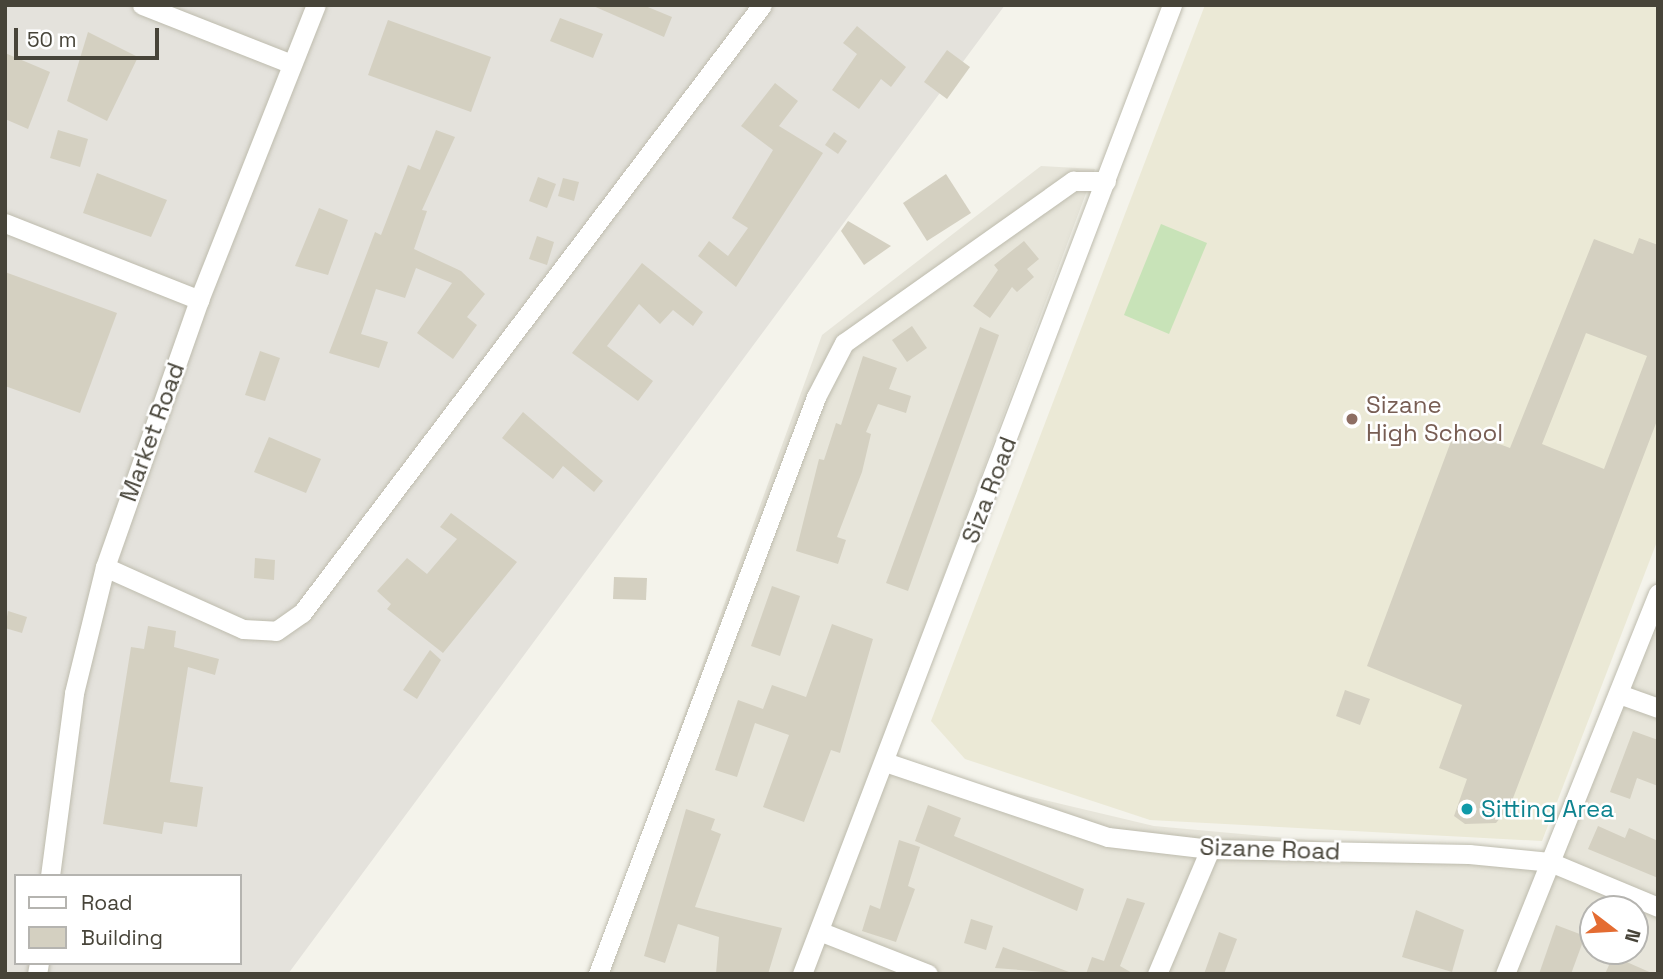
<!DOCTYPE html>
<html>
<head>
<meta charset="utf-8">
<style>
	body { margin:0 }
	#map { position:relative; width:1663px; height:979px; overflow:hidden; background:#f4f3eb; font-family:"Space Grotesk",sans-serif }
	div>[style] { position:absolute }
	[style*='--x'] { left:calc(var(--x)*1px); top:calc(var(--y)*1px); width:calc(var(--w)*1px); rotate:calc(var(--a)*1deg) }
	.residential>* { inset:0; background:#e7e5da }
	.industrial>* { inset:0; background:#e4e2dc }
	.education>* { inset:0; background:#ebe9d6 }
	.green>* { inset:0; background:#c8e3b8 }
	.building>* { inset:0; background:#d4d0c1 }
	.roads { filter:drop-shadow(0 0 2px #bebcae) drop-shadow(0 0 2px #bebcae) }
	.minor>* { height:19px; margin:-9.5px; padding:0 9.5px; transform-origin:9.5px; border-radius:9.5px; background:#fff }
	.dots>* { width:19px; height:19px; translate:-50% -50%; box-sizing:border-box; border:4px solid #fff; border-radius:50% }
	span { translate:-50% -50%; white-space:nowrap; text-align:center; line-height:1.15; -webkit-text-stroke:5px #fff; paint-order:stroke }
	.education-label { font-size:24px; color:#785e54 }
	.left { translate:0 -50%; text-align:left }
	.street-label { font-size:24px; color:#474439 }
	.culture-label { font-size:24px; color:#0d838f }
	.frame { position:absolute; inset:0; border:7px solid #474439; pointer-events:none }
	.legend { position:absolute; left:14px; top:874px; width:228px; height:91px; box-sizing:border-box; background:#fff; border:2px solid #b5b4b0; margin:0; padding:9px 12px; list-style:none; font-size:21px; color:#474439 }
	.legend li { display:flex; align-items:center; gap:14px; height:35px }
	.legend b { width:35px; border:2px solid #b5b4b0 }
	.north { position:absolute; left:1579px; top:895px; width:70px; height:70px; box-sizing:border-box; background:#fff; border:2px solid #b5b4b0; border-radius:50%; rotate:107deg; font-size:19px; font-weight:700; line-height:28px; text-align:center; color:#474439 }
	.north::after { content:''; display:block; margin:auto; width:24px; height:32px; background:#e46c32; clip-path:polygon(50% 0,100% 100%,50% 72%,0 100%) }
	.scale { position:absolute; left:14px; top:28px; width:145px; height:32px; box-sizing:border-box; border:4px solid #474439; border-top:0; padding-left:9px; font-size:21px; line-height:24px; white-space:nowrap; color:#474439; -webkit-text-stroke:5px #fff; paint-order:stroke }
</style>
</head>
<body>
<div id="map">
	<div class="residential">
		<div style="clip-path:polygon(evenodd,1041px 166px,1095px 169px,892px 715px,885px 762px,1154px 826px,1549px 862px,1658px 587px,1658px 974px,590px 974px,822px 335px,1041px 166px,1593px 909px,1635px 909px,1635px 951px,1593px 951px,1593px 909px)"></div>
	</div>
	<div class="industrial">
		<div style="clip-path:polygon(evenodd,5px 5px,1005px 5px,288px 974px,5px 974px,5px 5px,16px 876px,240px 876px,240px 963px,16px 963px,16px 876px)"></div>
	</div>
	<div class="education">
		<div style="clip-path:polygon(1205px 5px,1658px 5px,1658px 539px,1542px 841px,1150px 820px,965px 759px,931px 721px)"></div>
	</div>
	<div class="green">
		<div style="clip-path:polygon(1161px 224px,1207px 243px,1169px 334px,1124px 315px)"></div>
	</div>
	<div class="building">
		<div style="clip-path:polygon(591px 5px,643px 5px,672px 17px,664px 37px)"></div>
		<div style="clip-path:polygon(560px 18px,603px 34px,593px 58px,550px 41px)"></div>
		<div style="clip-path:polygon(388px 20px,491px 57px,471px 112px,368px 75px)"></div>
		<div style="clip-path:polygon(857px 26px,906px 67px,891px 87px,881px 79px,859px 109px,832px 90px,857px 54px,843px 43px)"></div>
		<div style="clip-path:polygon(88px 32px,138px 57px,107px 121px,67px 101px)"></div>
		<div style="clip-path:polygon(947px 50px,970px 67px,947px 99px,924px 82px)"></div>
		<div style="clip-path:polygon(5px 53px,50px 72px,28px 129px,5px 119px)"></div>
		<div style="clip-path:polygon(775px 83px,798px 101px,779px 126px,823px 153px,736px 287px,698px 256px,709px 241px,728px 256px,748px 228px,732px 218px,773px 150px,741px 126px)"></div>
		<div style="clip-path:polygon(58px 130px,88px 139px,80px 167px,50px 158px)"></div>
		<div style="clip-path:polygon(436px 130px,455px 137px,422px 210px,427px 211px,414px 249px,461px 271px,485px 294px,467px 317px,477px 325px,453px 359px,417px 333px,452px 283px,416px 268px,405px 298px,376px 289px,361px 334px,388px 342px,379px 368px,329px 353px,375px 232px,381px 235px,408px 165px,420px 170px)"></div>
		<div style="clip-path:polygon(834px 132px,847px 141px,838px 154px,825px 145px)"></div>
		<div style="clip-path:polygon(97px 173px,167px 200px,151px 237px,83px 213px)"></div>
		<div style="clip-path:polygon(946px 174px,971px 213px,927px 241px,903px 203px)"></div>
		<div style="clip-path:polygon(538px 177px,556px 184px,547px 208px,529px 201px)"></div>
		<div style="clip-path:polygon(563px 178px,579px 182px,574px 201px,558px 196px)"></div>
		<div style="clip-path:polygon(319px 208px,348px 220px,328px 275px,295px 266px)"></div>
		<div style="clip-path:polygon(848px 221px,891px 246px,864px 265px,841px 231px)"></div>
		<div style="clip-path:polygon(537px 236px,554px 242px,547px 265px,529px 259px)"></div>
		<div style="clip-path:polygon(evenodd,1639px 238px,1658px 245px,1658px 418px,1510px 806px,1496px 823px,1465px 824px,1454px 816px,1467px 779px,1439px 768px,1462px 705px,1367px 666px,1456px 428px,1510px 448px,1594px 239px,1633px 254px,1639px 238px,1586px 333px,1647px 356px,1604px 469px,1542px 444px,1586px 333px)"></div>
		<div style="clip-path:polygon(1024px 241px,1039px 259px,1027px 269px,1034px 277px,1017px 292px,1012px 287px,990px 318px,973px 306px,998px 270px,994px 265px)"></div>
		<div style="clip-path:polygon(642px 263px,703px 312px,693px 326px,673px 310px,660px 324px,639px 304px,607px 346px,653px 381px,638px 401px,572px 353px)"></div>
		<div style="clip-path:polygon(5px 272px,117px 313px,80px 413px,5px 386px)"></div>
		<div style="clip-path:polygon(912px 326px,927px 348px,907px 362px,892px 340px)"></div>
		<div style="clip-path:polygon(980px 327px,999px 335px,908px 591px,886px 583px)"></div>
		<div style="clip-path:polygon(260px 351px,280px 358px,265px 401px,245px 395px)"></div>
		<div style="clip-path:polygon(863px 356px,897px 368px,889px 389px,911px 396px,906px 413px,878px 404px,866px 432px,871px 434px,862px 472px,837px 537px,846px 540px,838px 564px,796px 551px,819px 459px,824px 460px,836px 423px,841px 425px)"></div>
		<div style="clip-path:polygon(523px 412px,603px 481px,594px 492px,563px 466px,553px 479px,502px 438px)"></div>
		<div style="clip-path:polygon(269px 437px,321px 459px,306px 493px,254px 472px)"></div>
		<div style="clip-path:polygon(451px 513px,517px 562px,443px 653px,387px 609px,391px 604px,377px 591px,407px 558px,427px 574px,457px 539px,440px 527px)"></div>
		<div style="clip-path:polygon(255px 558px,275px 560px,274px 580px,254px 578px)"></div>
		<div style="clip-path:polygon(614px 577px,647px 578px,646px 600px,613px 599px)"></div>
		<div style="clip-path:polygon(772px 586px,800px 596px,780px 656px,751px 646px)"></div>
		<div style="clip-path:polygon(8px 611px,27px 617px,22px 633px,5px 628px)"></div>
		<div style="clip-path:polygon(832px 624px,873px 639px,840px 753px,831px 750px,804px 822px,763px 807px,789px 735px,755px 723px,737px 777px,715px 770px,738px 700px,763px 709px,772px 685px,806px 697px)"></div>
		<div style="clip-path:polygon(148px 626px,176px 631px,174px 647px,219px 659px,215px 675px,188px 667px,170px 782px,203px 787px,197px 827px,164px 822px,162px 834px,103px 824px,131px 647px,144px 649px)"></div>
		<div style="clip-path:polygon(430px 650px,441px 660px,417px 699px,403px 690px)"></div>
		<div style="clip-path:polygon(1345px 690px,1370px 699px,1360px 725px,1336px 716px)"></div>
		<div style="clip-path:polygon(1633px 731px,1658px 740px,1658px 786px,1637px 778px,1630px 799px,1610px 792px)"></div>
		<div style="clip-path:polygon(928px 805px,961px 818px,954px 836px,1084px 889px,1077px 911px,915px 841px)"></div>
		<div style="clip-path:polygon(686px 809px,715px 819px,711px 830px,721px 834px,695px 907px,782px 928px,768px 974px,716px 974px,719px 937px,678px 924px,665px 963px,644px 956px)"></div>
		<div style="clip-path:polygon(1598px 826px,1625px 838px,1629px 828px,1658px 841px,1658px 878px,1588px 849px)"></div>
		<div style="clip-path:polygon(899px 840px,920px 847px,908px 886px,915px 889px,896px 942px,862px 931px,870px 905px,880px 909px)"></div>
		<div style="clip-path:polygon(1127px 898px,1145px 903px,1120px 966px,1134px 974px,1086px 974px,1092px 957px,1104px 961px)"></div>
		<div style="clip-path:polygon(1416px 910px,1464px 930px,1452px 972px,1402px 957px)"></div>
		<div style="clip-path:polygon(971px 919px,993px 926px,986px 950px,964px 943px)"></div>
		<div style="clip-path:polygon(1556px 925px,1585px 936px,1571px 974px,1539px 974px)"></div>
		<div style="clip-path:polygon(1219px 932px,1237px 939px,1224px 974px,1204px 974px)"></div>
		<div style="clip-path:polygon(1003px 947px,1069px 972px,1069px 974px,995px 968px)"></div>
		<div style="clip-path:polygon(1613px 956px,1654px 974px,1605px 974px)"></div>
	</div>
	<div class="roads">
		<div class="minor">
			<div style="--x:142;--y:5;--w:161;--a:21.5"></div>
			<div style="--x:5;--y:223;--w:209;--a:21.6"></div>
			<div style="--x:105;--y:567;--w:151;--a:24.2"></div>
			<div style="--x:243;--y:629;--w:33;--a:3"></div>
			<div style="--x:276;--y:631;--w:32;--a:-35"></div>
			<div style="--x:302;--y:613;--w:762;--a:-52.89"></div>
			<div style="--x:1619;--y:694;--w:41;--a:19.7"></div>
			<div style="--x:885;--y:762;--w:235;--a:18.6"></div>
			<div style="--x:1108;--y:837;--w:103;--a:6.7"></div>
			<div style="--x:1210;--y:849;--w:259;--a:1.1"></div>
			<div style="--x:1469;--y:854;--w:81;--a:5.6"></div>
			<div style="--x:1550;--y:862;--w:117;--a:22.6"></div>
			<div style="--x:50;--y:876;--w:185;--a:-82.5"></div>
			<div style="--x:74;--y:693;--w:130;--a:-76.2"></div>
			<div style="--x:105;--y:567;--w:283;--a:-70.6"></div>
			<div style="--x:199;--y:300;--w:317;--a:-68.4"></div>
			<div style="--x:819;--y:931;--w:117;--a:21.5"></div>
			<div style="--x:37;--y:974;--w:11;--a:-80"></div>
			<div style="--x:598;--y:974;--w:617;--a:-69.3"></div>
			<div style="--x:816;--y:397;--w:61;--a:-62.6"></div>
			<div style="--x:844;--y:343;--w:281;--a:-35.3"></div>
			<div style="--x:1073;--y:181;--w:33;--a:0"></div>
			<div style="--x:802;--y:974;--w:1037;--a:-69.1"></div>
			<div style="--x:1157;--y:974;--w:136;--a:-67"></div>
			<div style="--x:1505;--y:974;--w:410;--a:-68.1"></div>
		</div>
	</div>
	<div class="dots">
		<div style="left:1352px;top:419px;background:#8d6e63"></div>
		<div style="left:1467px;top:809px;background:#0f9aa8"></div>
	</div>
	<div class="education-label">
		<span class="left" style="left:1366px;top:419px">Sizane<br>High School</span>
	</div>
	<div class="street-label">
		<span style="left:152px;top:432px;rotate:-70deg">Market Road</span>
		<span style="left:989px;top:490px;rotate:-69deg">Siza Road</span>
		<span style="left:1270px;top:849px;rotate:2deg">Sizane Road</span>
	</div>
	<div class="culture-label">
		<span class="left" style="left:1481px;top:809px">Sitting Area</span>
	</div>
	<div class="frame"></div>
	<ul class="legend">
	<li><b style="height:9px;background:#fff"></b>Road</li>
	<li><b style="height:19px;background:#d4d0c1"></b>Building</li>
	</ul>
	<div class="north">N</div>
	<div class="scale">50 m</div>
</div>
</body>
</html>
